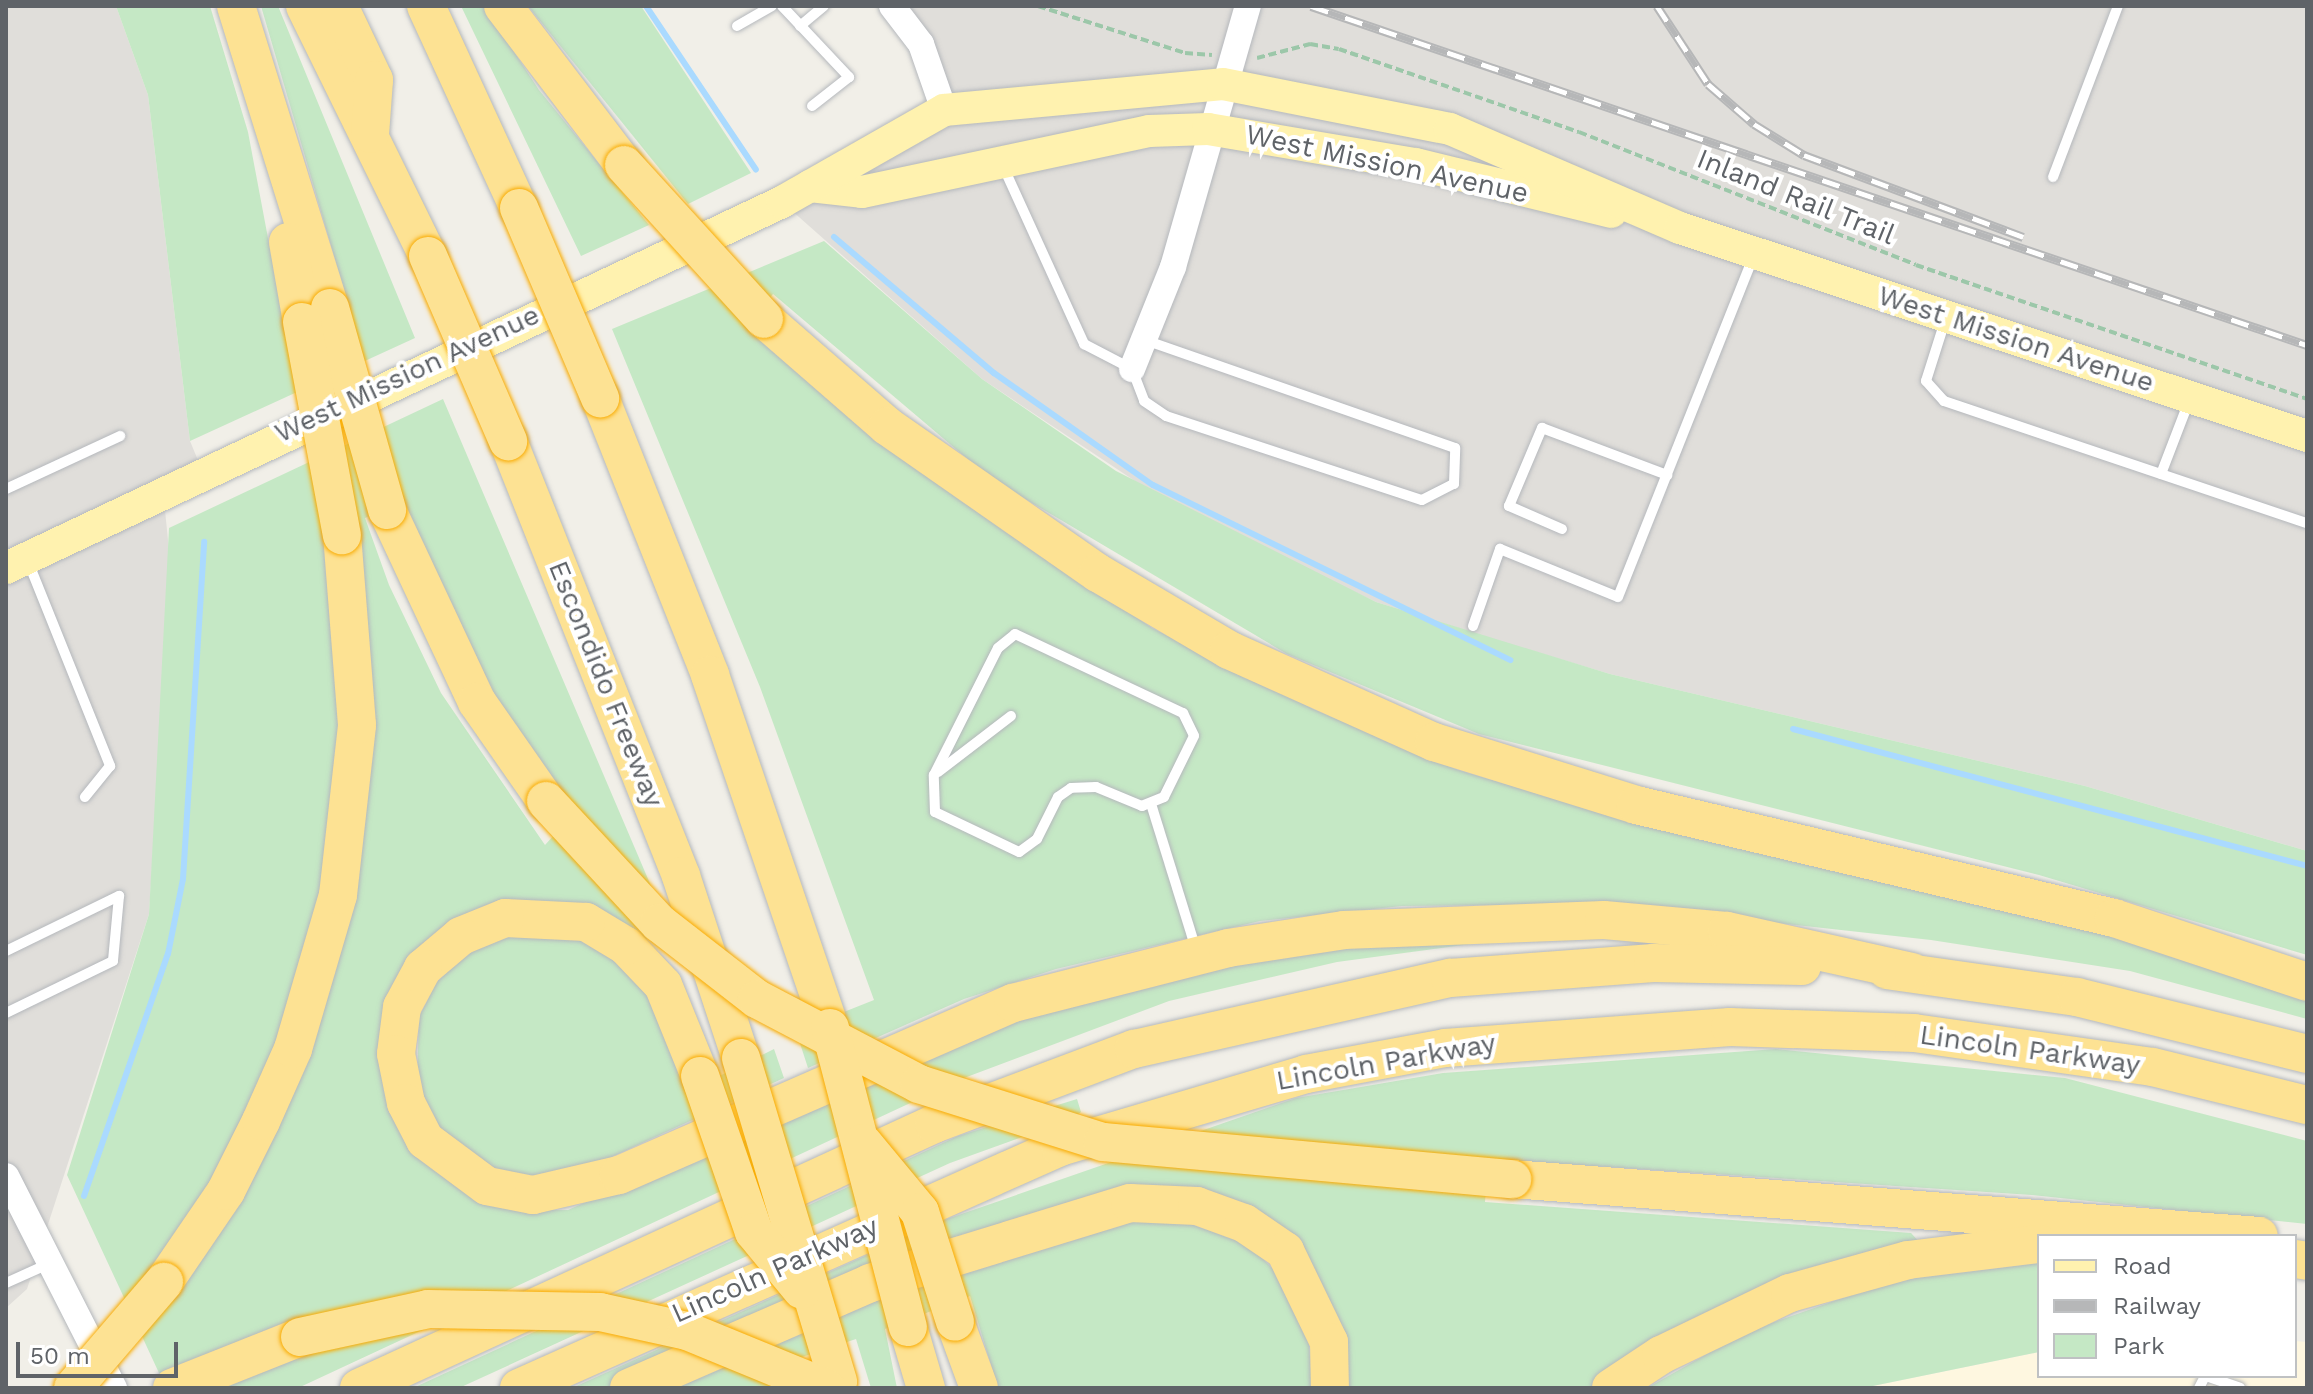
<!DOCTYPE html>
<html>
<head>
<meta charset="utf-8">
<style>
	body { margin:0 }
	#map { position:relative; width:2313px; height:1394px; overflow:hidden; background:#f1efe8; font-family:"Work Sans",sans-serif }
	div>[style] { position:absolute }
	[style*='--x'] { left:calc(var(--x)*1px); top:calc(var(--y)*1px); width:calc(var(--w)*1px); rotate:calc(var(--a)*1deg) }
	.commercial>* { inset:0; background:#fef7e0 }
	.industrial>* { inset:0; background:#e0deda }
	.green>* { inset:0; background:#c5e8c5 }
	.stream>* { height:6px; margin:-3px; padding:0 3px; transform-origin:3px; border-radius:3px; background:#aadaff }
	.path>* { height:4px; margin-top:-2px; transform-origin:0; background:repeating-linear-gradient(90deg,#9cc7a9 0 8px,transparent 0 12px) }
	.roads { filter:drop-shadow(0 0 2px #b5b8bc) drop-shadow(0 0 2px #b5b8bc) }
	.service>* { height:10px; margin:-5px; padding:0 5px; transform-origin:5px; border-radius:5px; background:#fff }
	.tertiary>* { height:26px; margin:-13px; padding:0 13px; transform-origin:13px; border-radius:13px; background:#fff }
	.primary>* { height:32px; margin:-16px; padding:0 16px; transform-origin:16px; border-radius:16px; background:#fff2af }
	.motorway>* { height:38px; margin:-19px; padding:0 19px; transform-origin:19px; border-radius:19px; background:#fde293 }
	.rail>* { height:9px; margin-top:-4.5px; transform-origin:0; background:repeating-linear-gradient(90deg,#fff 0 18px,#b6b7b8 0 36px); box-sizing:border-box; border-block:2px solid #b6b7b8 }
	.bridges { filter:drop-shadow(0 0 2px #f9ab00) drop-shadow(0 0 2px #f9ab00) }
	.motorway-bridge>* { height:38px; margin:-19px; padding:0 19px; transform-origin:19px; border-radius:19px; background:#fde293 }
	span { translate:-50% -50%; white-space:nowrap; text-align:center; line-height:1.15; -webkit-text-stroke:8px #fff; paint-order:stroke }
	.street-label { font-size:28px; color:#5f6368 }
	.frame { position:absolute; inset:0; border:8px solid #5f6368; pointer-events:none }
	.legend { position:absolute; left:2037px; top:1234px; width:260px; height:144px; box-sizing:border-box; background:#fff; border:2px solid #bfc1c3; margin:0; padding:10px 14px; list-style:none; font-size:24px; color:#5f6368 }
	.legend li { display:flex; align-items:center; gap:16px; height:40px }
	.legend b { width:40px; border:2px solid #bfc1c3 }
	.scale { position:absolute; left:16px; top:1342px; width:162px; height:36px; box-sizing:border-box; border:4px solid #5f6368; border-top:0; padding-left:10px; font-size:24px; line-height:28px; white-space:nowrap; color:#5f6368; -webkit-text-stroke:6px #fff; paint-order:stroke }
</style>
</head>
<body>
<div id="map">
	<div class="commercial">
		<div style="clip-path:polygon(2295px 1341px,2307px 1342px,2307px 1388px,1863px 1388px,2039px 1352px,2039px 1376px,2295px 1376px)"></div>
	</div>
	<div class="industrial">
		<div style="clip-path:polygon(6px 6px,116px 6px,148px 95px,190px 441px,202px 470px,163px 490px,171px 570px,149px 914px,27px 1289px,6px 1308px)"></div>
		<div style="clip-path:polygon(892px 6px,2307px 6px,2307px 851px,2085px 786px,1610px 674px,1506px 643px,1376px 602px,1165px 501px,982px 379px,782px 202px,944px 110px)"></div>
	</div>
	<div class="green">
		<div style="clip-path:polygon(116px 6px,210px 6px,248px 132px,287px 339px,351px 314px,261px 6px,278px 6px,415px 338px,190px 441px,148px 95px)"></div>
		<div style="clip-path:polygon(461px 6px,484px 6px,539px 90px,649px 225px,581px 256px)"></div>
		<div style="clip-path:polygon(528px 6px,641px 6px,751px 173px,688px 204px)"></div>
		<div style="clip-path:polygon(824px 241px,982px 379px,1116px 471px,1376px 602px,1610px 674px,2085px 786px,2307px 851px,2307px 955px,2039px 875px,1479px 734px,1287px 654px,990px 478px,773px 294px,748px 326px,873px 439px,1152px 628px,1313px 709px,1458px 770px,1641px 824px,2115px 936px,2307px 998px,2307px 1019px,2130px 971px,1931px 940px,1606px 904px,1402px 906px,1260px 921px,1056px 969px,964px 999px,808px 1068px,796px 1031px,874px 1000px,760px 687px,612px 329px)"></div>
		<div style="clip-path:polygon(evenodd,443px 399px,663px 914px,656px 934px,643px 941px,623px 928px,443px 936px,388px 1090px,532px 1210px,568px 1210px,970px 1031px,1306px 945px,1486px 942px,1337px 962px,1169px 1001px,964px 1078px,298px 1388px,166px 1388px,67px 1175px,149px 914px,169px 528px,443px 399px,402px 501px,514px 736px,576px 811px,545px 845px,441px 693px,389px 585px,365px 518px,402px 501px)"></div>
		<div style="clip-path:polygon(557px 931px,605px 948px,648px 993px,689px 1091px,774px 1049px,784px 1078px,583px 1170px,528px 1179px,498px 1171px,434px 1125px,417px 1085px,419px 1017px,436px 983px,468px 952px,510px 935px)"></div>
		<div style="clip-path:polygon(1776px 1049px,2065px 1078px,2307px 1141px,2307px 1224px,2032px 1195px,1488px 1159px,1485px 1202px,1911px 1233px,1923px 1246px,1590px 1388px,1344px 1388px,1336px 1319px,1202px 1192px,751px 1318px,605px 1388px,572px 1388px,947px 1219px,1296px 1098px,1443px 1073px)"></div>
		<div style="clip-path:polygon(1077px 1099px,1081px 1112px,1072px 1119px,950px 1163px,459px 1388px,413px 1388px,958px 1136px)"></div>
		<div style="clip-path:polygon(1137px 1220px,1178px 1220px,1238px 1240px,1262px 1258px,1284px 1280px,1308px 1329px,1312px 1388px,998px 1388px,970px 1296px,885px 1329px,897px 1388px,871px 1388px,856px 1339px,790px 1361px,782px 1388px,669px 1388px,865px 1301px)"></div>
		<div style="clip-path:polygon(2039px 1263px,2039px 1352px,1863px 1388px,1647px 1388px,1746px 1332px,1891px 1281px)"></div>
	</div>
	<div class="stream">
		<div style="--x:646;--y:6;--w:197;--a:56.1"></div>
		<div style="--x:834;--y:237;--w:210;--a:40.4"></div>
		<div style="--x:994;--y:373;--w:194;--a:35.2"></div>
		<div style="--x:1153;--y:485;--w:398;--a:26.1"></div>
		<div style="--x:1793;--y:729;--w:532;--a:14.92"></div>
		<div style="--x:84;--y:1196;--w:256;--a:-70.9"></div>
		<div style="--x:168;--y:954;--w:76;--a:-78.7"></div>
		<div style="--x:183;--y:879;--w:338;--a:-86.4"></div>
	</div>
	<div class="path">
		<div style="--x:1038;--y:6;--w:154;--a:17.7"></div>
		<div style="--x:1185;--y:53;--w:27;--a:4"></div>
		<div style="--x:1257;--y:58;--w:55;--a:-14.8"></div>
		<div style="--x:1310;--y:44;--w:29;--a:10"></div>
		<div style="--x:1339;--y:49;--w:254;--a:19.1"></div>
		<div style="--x:1579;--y:132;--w:362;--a:21.5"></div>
		<div style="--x:1916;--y:265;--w:413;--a:18.9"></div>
	</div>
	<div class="roads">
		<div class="service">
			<div style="--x:782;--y:6;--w:98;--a:46.7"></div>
			<div style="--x:849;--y:77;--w:47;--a:141.9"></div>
			<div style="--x:737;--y:26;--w:40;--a:-29.7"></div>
			<div style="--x:800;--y:26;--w:31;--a:-40"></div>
			<div style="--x:1003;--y:166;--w:196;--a:65.5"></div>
			<div style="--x:1084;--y:344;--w:54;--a:27.5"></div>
			<div style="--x:1132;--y:369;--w:34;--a:69"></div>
			<div style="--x:1144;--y:401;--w:27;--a:34"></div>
			<div style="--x:1166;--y:416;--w:269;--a:18.2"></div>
			<div style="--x:1422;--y:500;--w:36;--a:-27"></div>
			<div style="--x:1454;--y:484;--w:36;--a:-88"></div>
			<div style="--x:1455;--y:448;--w:328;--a:-160.8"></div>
			<div style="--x:2053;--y:177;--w:183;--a:-69.2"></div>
			<div style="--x:1945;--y:321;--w:63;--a:107.6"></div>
			<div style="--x:1926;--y:381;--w:27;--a:48"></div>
			<div style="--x:1944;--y:401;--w:383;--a:18.6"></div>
			<div style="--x:2161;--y:474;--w:78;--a:-69"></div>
			<div style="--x:6;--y:489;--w:126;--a:-24.9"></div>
			<div style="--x:1562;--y:529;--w:58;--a:-156.5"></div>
			<div style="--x:1509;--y:506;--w:85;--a:-67.1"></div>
			<div style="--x:1542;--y:428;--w:134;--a:20.6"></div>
			<div style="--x:29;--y:564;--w:218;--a:68.1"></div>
			<div style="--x:110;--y:766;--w:40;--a:129"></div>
			<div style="--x:1473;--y:626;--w:82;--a:-70.7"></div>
			<div style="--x:1500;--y:549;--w:127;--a:22.1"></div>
			<div style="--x:1618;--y:597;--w:365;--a:-68.3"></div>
			<div style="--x:1015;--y:634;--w:186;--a:25.2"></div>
			<div style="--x:1183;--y:713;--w:25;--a:64"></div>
			<div style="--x:1194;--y:736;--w:68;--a:116.2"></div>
			<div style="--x:1164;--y:797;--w:24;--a:158"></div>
			<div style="--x:1142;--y:806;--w:50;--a:-157.6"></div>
			<div style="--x:1096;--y:787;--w:25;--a:178"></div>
			<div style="--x:1071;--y:788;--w:16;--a:145"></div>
			<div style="--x:1058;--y:797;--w:47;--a:116.6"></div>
			<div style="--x:1037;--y:839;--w:22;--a:144"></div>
			<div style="--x:1019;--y:852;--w:93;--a:-154.5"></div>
			<div style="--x:935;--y:812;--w:37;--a:-92"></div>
			<div style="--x:934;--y:775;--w:142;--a:-63.3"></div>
			<div style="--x:998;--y:648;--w:22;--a:-39"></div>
			<div style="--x:938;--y:772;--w:92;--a:-37.5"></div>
			<div style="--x:1152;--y:807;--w:149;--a:72.8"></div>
			<div style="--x:6;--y:951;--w:126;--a:-26"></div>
			<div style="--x:119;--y:896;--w:65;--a:95.3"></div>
			<div style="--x:113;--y:961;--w:119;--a:154.1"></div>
			<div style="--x:6;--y:1283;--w:46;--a:-24.3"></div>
			<div style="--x:2206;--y:1376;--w:36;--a:19"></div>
			<div style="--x:2199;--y:1388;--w:13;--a:-63"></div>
		</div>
		<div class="tertiary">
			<div style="--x:892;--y:6;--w:48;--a:52.7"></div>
			<div style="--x:921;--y:44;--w:70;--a:70.8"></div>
			<div style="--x:1132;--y:369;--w:110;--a:-68.1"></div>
			<div style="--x:1173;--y:267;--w:272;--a:-74"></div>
			<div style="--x:6;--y:1176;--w:238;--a:63"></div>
		</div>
		<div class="primary">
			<div style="--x:810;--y:186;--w:52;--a:6.6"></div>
			<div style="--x:862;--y:192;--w:293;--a:-12"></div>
			<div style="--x:1149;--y:131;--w:59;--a:-1.9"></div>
			<div style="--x:1208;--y:129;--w:211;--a:9.6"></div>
			<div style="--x:1416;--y:164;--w:201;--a:13.8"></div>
			<div style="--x:6;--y:568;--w:858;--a:-25.25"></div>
			<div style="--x:782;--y:202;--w:186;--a:-29.6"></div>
			<div style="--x:944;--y:110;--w:280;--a:-5.3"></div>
			<div style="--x:1223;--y:84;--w:231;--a:11.2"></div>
			<div style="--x:1450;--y:129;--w:250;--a:23.3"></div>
			<div style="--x:1680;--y:228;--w:661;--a:18.35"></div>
		</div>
		<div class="motorway">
			<div style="--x:236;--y:6;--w:316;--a:72.7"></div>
			<div style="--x:305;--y:6;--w:279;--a:63.8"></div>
			<div style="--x:339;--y:6;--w:82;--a:64.7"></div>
			<div style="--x:374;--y:80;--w:54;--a:94.2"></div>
			<div style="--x:426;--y:6;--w:222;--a:65.3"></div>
			<div style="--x:503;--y:6;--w:200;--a:52.7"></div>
			<div style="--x:288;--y:242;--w:81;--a:80.1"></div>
			<div style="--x:764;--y:319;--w:163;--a:41"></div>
			<div style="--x:887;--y:426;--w:257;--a:34.9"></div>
			<div style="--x:1098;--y:573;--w:152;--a:30.4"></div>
			<div style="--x:1229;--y:650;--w:225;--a:24.2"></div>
			<div style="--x:1434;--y:742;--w:212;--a:17.3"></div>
			<div style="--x:1636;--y:805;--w:491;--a:13.3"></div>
			<div style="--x:2114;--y:918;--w:203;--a:18.3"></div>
			<div style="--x:600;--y:398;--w:298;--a:68.3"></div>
			<div style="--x:710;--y:675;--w:360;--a:71.2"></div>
			<div style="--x:508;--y:441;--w:468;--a:68.3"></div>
			<div style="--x:681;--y:876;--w:192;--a:71.8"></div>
			<div style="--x:387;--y:510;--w:212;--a:64.9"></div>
			<div style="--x:477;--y:702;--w:121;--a:55.1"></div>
			<div style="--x:1887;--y:970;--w:192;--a:8.1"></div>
			<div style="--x:2077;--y:997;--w:237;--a:13.9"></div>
			<div style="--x:700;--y:1076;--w:98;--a:-112.1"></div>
			<div style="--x:663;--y:985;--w:54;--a:-133.5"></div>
			<div style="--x:626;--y:946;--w:47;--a:-149"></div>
			<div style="--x:586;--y:922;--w:81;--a:-177.2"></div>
			<div style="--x:505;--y:918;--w:48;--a:157.8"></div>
			<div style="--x:461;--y:936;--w:50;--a:139.9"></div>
			<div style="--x:423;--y:968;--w:44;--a:118.3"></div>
			<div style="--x:402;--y:1007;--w:47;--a:97.3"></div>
			<div style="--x:396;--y:1054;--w:50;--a:78.5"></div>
			<div style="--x:406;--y:1103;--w:42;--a:62.8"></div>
			<div style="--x:425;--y:1140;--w:77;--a:36.6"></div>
			<div style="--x:487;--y:1186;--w:47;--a:11.1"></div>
			<div style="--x:533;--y:1195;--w:88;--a:-13.1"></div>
			<div style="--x:619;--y:1175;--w:430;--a:-23.6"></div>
			<div style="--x:1013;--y:1003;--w:222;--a:-14.3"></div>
			<div style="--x:1228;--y:948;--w:117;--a:-8.8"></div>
			<div style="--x:1344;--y:930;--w:260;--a:-2.2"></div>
			<div style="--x:1604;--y:920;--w:123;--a:5.1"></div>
			<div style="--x:1727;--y:931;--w:189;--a:12.5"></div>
			<div style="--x:1512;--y:1179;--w:749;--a:4.36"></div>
			<div style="--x:2295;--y:1259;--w:12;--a:9"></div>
			<div style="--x:164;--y:1282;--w:110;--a:-55.7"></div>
			<div style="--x:226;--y:1191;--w:78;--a:-63.4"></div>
			<div style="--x:261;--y:1121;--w:79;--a:-66"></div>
			<div style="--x:293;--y:1049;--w:160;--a:-73.7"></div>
			<div style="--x:338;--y:895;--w:171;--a:-83.6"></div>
			<div style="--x:357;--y:725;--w:191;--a:-94.5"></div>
			<div style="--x:955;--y:1322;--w:70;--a:70"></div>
			<div style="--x:908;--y:1327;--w:64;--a:73.6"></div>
			<div style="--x:172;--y:1388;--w:138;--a:-21.7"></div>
			<div style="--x:359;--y:1388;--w:633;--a:-24.66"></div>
			<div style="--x:934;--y:1124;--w:214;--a:-20.6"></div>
			<div style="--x:1134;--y:1049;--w:324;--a:-12.7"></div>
			<div style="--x:1450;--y:978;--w:204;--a:-4.2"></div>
			<div style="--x:1653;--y:963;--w:149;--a:1.2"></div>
			<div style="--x:519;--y:1388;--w:592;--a:-24.01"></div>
			<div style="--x:1060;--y:1147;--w:257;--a:-16.5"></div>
			<div style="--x:1306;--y:1074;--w:141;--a:-10.6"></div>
			<div style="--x:1445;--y:1048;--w:286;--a:-4.2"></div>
			<div style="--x:1730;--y:1027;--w:184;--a:1.9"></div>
			<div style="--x:1914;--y:1033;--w:241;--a:8.1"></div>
			<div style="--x:2153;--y:1067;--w:159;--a:13.9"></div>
			<div style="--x:629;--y:1388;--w:263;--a:-23.5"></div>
			<div style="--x:870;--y:1283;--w:272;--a:-17.1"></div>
			<div style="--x:1130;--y:1203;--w:67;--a:2.6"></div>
			<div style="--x:1197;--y:1206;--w:50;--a:19.9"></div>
			<div style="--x:1244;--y:1223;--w:50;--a:34.3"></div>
			<div style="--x:1285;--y:1251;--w:101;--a:64.2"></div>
			<div style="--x:1329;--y:1342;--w:46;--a:88.8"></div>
			<div style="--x:1611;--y:1388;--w:60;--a:-33.4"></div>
			<div style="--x:1661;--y:1355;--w:143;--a:-25.7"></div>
			<div style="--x:1790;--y:1293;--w:123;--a:-15.6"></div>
			<div style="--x:1908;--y:1260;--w:132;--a:-7"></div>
		</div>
	</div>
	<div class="rail">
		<div style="--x:1311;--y:6;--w:1052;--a:18.8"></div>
		<div style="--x:1657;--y:6;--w:93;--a:56.8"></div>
		<div style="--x:1708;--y:84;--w:61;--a:41"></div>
		<div style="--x:1754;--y:124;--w:59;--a:31.8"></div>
		<div style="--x:1804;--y:155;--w:234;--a:20.5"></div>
	</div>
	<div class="bridges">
		<div class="motorway-bridge">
			<div style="--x:624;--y:165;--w:208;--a:47.7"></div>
			<div style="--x:519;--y:208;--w:207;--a:66.9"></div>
			<div style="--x:428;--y:256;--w:202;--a:66.6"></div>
			<div style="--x:330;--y:308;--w:210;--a:74.2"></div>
			<div style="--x:302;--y:322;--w:217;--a:79.4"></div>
			<div style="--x:546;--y:801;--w:166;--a:47.2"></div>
			<div style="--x:659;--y:923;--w:124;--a:37.8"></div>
			<div style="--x:757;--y:999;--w:183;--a:27.7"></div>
			<div style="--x:919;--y:1084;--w:193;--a:17.5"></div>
			<div style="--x:1103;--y:1142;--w:411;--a:5.2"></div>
			<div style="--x:830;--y:1028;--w:309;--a:75.4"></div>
			<div style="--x:741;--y:1058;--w:338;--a:73.3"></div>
			<div style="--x:700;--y:1076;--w:165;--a:70.9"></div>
			<div style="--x:754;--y:1232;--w:75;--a:50.4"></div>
			<div style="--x:863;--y:1143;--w:89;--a:50.4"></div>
			<div style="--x:920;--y:1212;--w:115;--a:72.3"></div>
			<div style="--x:300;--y:1337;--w:131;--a:-12.3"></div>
			<div style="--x:428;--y:1309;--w:172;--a:1"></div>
			<div style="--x:600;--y:1312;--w:89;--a:12.3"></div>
			<div style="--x:687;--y:1331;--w:150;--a:22.3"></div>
			<div style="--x:73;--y:1388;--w:140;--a:-49.4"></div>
		</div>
	</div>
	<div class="street-label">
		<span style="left:1387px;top:164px;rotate:12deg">West Mission Avenue</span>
		<span style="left:1796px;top:197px;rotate:22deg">Inland Rail Trail</span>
		<span style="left:2016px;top:339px;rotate:18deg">West Mission Avenue</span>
		<span style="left:407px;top:374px;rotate:-25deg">West Mission Avenue</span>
		<span style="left:606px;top:684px;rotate:68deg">Escondido Freeway</span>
		<span style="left:2030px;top:1050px;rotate:8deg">Lincoln Parkway</span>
		<span style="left:1386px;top:1062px;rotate:-10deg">Lincoln Parkway</span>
		<span style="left:775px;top:1270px;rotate:-24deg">Lincoln Parkway</span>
	</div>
	<div class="frame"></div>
	<ul class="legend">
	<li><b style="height:10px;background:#fff2af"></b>Road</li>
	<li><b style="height:10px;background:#b6b7b8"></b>Railway</li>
	<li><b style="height:22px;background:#c5e8c5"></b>Park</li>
	</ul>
	<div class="scale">50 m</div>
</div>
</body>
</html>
